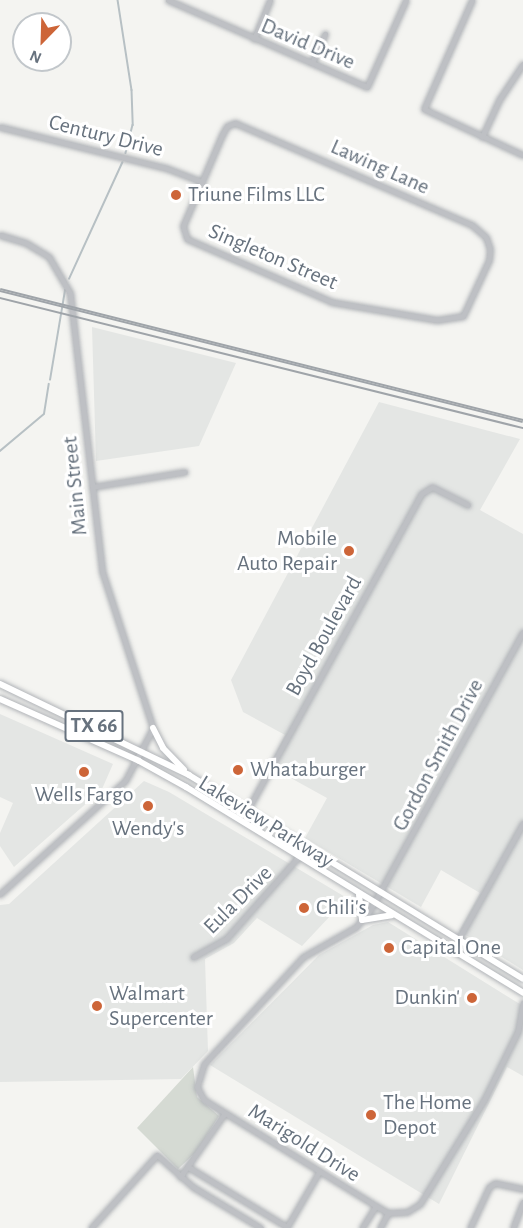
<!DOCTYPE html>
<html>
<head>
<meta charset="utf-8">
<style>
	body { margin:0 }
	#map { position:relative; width:523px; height:1228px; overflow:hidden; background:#f4f4f1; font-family:"Alegreya Sans",sans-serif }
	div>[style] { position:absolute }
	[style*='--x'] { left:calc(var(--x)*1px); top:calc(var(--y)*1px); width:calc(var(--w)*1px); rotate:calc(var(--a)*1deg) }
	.built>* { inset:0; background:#e4e6e4 }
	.green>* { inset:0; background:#d5dad3 }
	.stream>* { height:1.5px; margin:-0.75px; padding:0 0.75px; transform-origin:0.75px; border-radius:0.75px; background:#b7c0c4 }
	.roads { filter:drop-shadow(0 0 2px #b1b4b8) drop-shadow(0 0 2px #b1b4b8) }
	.minor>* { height:5px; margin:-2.5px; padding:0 2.5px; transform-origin:2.5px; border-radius:2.5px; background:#bec0c4 }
	.major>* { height:6px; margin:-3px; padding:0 3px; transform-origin:3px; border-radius:3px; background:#fff }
	.tram>* { height:1.5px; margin:-0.75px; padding:0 0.75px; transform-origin:0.75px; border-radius:0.75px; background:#9fa4a9 }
	.rail>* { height:4px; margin-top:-2px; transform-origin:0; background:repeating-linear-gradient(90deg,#fff 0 4.5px,#9fa4a9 0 9px); box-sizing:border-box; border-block:2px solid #9fa4a9 }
	.dots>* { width:16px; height:16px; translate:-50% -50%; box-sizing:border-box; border:3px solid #fff; border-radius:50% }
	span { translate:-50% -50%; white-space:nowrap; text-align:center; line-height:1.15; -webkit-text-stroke:6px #fff; paint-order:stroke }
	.shield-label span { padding:2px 4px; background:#fff; border:2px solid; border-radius:4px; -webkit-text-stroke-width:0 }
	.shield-label { font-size:21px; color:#67727e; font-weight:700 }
	.street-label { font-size:22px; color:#67727e }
	.poi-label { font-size:22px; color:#67727e }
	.left { translate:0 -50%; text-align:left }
	.right { translate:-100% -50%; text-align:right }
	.north { position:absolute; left:12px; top:12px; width:60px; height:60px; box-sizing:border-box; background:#fff; border:2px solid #c2c7cb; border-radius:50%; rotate:203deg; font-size:16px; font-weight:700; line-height:24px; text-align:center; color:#67727e }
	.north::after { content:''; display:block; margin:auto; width:21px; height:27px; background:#cd6538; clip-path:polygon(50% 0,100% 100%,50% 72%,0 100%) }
</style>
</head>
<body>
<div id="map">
	<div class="built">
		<div style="clip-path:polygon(92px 327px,236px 363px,199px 446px,96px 461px)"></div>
		<div style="clip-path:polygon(379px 402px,520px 439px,480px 510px,523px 534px,523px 970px,459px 931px,480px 893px,441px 870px,421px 907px,305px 838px,327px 798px,269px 766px,285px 735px,243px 712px,231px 680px)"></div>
		<div style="clip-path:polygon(0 714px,113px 764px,102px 789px,98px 788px,89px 801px,14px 867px,0 846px,0 833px,13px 803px,0 797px)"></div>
		<div style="clip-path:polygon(144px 781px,169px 792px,347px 898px,302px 946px,257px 918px,234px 943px,205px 959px,208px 1051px,181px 1079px,0 1082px,0 905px,9px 904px)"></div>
		<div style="clip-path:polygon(388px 922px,523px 1006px,523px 1076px,507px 1067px,439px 1204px,210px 1065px,319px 955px,373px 925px)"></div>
	</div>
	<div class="green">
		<div style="clip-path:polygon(193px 1067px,197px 1097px,219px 1116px,196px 1152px,178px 1169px,137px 1128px)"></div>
	</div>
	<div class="stream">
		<div style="--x:118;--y:0;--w:91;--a:81.2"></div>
		<div style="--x:132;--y:90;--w:35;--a:88"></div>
		<div style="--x:133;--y:125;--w:29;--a:104"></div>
		<div style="--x:69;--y:279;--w:128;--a:-65.4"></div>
		<div style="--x:50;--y:380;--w:91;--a:-80.5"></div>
		<div style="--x:0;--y:451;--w:57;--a:-40.1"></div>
		<div style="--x:44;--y:414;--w:30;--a:-81"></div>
	</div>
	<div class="roads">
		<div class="minor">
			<div style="--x:168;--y:0;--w:217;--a:23.6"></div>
			<div style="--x:367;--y:87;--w:95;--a:-65.9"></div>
			<div style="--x:472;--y:0;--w:119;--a:113.8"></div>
			<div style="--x:424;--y:109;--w:109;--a:24.9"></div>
			<div style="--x:254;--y:39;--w:42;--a:-67.7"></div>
			<div style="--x:312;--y:63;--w:32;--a:-66"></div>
			<div style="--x:235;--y:123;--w:258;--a:23.3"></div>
			<div style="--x:472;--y:225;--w:18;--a:41"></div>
			<div style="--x:486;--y:237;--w:13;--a:72"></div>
			<div style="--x:490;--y:249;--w:11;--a:95"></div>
			<div style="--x:489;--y:260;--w:62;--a:114.9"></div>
			<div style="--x:463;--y:316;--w:26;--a:171"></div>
			<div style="--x:437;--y:320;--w:107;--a:-170.3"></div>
			<div style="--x:332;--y:302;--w:158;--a:-156.5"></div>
			<div style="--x:187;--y:239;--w:14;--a:-107"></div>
			<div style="--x:183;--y:226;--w:99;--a:-66.8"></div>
			<div style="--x:222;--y:135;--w:10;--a:-61"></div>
			<div style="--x:227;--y:126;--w:9;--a:-21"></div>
			<div style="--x:0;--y:127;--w:171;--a:13.9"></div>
			<div style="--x:166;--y:168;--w:39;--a:21"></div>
			<div style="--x:482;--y:137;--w:41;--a:-65.3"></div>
			<div style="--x:499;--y:100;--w:43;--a:-56.3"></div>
			<div style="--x:0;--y:235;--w:27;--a:17"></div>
			<div style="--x:26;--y:243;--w:27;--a:31"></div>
			<div style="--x:49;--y:257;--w:42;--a:59.7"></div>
			<div style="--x:70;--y:293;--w:280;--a:83.4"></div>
			<div style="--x:102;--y:571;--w:165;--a:72"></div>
			<div style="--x:153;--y:728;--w:60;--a:117.8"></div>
			<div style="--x:125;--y:781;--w:169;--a:137.9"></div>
			<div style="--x:92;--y:487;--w:94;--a:-9.2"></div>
			<div style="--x:523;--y:632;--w:316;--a:118.8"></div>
			<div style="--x:371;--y:909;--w:23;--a:130"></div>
			<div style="--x:356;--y:927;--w:61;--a:150.5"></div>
			<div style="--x:303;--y:957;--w:146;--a:132.8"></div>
			<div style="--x:204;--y:1064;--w:24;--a:107"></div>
			<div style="--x:197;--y:1087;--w:15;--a:62"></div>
			<div style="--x:204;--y:1100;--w:202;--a:31.6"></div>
			<div style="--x:376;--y:1206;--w:14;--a:30"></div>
			<div style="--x:388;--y:1213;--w:19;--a:-3"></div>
			<div style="--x:407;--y:1212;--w:15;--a:-32"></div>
			<div style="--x:420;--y:1204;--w:122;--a:-58.4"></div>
			<div style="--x:484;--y:1100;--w:77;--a:-63.8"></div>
			<div style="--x:518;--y:1031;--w:29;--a:-80"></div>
			<div style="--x:247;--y:811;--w:362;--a:-61.2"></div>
			<div style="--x:421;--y:494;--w:13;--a:-32"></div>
			<div style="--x:432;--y:487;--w:40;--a:26.6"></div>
			<div style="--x:458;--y:940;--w:134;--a:-60.9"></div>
			<div style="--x:193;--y:957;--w:38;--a:-29"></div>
			<div style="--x:226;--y:939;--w:123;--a:-48.6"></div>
			<div style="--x:188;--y:1167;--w:116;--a:31.2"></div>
			<div style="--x:180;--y:1177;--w:78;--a:-54.9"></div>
			<div style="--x:287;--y:1227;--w:64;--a:-59.8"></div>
			<div style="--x:91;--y:1228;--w:98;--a:-47.9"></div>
			<div style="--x:157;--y:1155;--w:48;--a:41.6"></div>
			<div style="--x:193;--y:1187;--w:79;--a:31.1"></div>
			<div style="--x:362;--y:1228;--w:26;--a:-58"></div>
			<div style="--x:380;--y:1228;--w:17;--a:-62"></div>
			<div style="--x:470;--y:1228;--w:45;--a:-65.1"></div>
			<div style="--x:489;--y:1187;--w:7;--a:-34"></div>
			<div style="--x:495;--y:1183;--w:29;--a:12"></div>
			<div style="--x:513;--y:1228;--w:28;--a:-69"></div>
		</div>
		<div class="major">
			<div style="--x:0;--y:684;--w:210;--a:25.7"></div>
			<div style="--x:189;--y:775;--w:391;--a:31.4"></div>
			<div style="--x:0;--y:699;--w:152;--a:24"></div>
			<div style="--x:139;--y:761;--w:54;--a:29"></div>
			<div style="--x:186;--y:787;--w:395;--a:31.4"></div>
			<div style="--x:153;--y:728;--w:22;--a:63"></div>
			<div style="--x:163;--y:748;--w:30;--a:46"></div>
			<div style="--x:359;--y:895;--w:25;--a:83"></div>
			<div style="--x:362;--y:920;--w:30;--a:-9"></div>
		</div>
	</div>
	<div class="tram">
		<div style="--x:0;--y:298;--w:539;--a:13.96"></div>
	</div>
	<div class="rail">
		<div style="--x:0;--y:290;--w:539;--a:14.06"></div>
	</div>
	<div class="dots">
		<div style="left:176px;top:195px;background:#cd6538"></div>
		<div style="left:349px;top:551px;background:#cd6538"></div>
		<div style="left:238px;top:770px;background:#cd6538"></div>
		<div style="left:84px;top:772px;background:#cd6538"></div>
		<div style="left:148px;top:806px;background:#cd6538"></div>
		<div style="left:304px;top:908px;background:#cd6538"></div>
		<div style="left:389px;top:948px;background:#cd6538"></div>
		<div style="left:472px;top:998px;background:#cd6538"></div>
		<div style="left:97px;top:1006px;background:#cd6538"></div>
		<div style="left:371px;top:1115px;background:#cd6538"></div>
	</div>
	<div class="shield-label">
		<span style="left:94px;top:726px">TX 66</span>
	</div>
	<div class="street-label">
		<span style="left:308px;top:44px;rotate:23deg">David Drive</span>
		<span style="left:106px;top:136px;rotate:14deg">Century Drive</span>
		<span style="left:380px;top:167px;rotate:24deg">Lawing Lane</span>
		<span style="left:273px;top:257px;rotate:23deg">Singleton Street</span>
		<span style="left:75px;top:486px;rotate:-96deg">Main Street</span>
		<span style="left:324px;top:636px;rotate:-61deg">Boyd Boulevard</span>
		<span style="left:438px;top:755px;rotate:-62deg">Gordon Smith Drive</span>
		<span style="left:266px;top:822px;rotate:32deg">Lakeview Parkway</span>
		<span style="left:238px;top:900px;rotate:-45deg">Eula Drive</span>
		<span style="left:304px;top:1143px;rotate:32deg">Marigold Drive</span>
	</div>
	<div class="poi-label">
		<span class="left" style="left:188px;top:195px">Triune Films LLC</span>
		<span class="right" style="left:337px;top:551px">Mobile<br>Auto Repair</span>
		<span class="left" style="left:250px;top:770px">Whataburger</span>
		<span style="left:84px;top:795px">Wells Fargo</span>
		<span style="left:148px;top:829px">Wendy's</span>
		<span class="left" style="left:316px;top:908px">Chili's</span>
		<span class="left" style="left:401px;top:948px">Capital One</span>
		<span class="left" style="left:109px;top:1006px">Walmart<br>Supercenter</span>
		<span class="right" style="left:460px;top:998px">Dunkin'</span>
		<span class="left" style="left:383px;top:1115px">The Home<br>Depot</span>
	</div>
	<div class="north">N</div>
</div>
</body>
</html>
